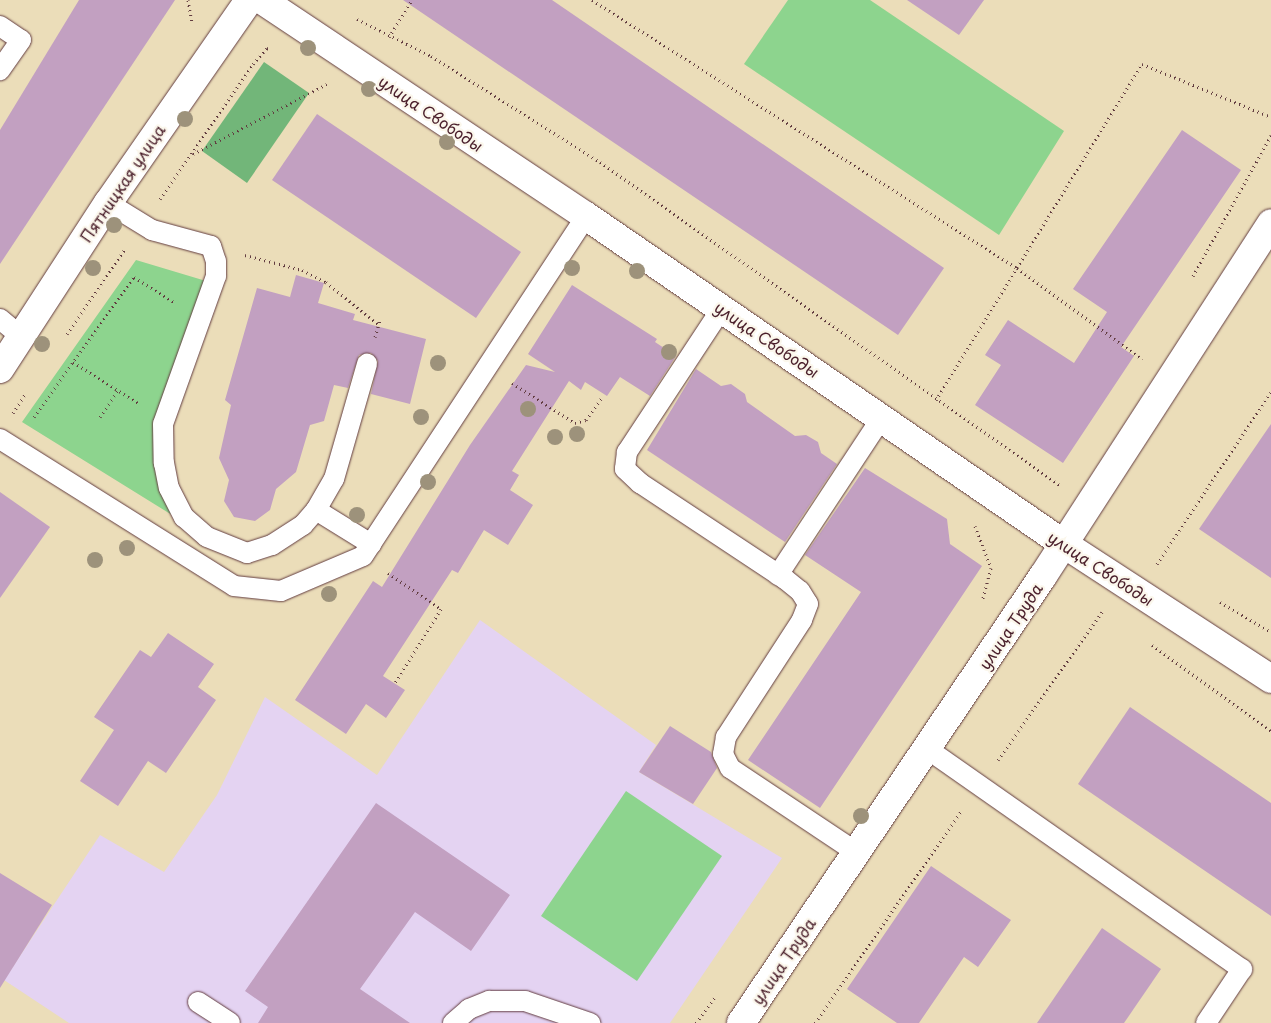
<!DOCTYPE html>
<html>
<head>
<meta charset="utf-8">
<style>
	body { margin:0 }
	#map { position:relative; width:1271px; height:1023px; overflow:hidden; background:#ebddb9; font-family:"Playpen Sans",sans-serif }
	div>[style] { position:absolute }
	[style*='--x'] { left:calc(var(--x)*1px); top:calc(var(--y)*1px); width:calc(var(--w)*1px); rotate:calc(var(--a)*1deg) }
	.built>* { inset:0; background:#e4d3f2 }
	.green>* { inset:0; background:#8dd48e }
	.forest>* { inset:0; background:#72b679 }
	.building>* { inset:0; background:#c2a0c1 }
	.path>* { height:3px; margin-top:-1.5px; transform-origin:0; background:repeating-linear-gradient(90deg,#623c40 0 1px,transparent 0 5px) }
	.roads { filter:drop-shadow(0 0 1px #623c40) drop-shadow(0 0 1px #623c40) }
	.service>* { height:20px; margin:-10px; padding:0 10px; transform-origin:10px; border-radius:10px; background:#fff }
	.minor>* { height:28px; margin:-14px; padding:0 14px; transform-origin:14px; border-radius:14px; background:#fff }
	.trees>* { width:16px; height:16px; margin:-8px; border-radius:50%; background:#9d927b }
	span { translate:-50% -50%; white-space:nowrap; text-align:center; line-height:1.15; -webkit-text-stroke:4.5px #fbf7ec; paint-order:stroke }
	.street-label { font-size:16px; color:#4a1f2b }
</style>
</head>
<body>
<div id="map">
	<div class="built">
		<div style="clip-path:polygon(480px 620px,656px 745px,639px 772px,782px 858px,670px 1023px,69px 1023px,4px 980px,100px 835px,164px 872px,217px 795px,265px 697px,377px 775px)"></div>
	</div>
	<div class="green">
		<div style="clip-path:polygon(788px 0,870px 0,1064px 131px,999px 235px,744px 64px)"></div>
		<div style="clip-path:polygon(136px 260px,206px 281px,154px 421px,172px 515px,22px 422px)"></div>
		<div style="clip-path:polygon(626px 791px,722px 856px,637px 981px,541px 916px)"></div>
	</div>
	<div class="forest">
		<div style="clip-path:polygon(264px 62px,309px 93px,247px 183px,202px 151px)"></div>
	</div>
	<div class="building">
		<div style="clip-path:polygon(79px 0,175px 0,0 264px,0 130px)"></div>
		<div style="clip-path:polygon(403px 0,552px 0,944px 268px,898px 335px)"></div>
		<div style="clip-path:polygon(907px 0,984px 0,959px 35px)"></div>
		<div style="clip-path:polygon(317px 114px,521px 252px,476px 318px,272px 180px)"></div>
		<div style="clip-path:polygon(1182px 130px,1241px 170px,1121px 347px,1134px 356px,1063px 463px,975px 405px,1001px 365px,985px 355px,1008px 320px,1074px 363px,1107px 312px,1073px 289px)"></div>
		<div style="clip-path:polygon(296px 275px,324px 283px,318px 303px,355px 314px,353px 320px,426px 339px,410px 404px,371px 394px,378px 361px,371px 353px,359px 355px,348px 388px,334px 385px,324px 421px,310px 425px,296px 472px,276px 489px,270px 510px,255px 521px,234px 517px,224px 501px,229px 480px,219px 458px,231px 405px,225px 400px,257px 288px,290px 297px)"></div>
		<div style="clip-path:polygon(572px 285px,657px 339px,655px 342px,676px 356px,650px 396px,620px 377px,607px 396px,585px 382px,581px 390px,569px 381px,512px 471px,519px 475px,510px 490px,533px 505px,508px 545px,484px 530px,458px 573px,452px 570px,383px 676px,405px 690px,386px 718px,366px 704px,346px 734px,295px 700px,373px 581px,382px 587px,470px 445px,526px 365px,555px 372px,528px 354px)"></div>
		<div style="clip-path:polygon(696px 369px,721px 386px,731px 384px,745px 394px,747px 402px,795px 436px,806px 435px,818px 442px,821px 453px,837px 464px,785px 542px,647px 450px)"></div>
		<div style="clip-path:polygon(1271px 424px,1271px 578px,1199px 529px)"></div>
		<div style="clip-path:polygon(865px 468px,947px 519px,950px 544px,982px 566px,820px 808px,748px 760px,861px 592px,805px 555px)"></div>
		<div style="clip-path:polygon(0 492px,50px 527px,0 598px)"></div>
		<div style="clip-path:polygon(168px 633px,214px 664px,198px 687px,216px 700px,166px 773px,148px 761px,118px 806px,80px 781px,114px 730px,94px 717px,140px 650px,151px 657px)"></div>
		<div style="clip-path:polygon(1130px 707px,1271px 803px,1271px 916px,1078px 784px)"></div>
		<div style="clip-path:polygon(670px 726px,711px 752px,717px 768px,693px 804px,639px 772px)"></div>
		<div style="clip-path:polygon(376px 803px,510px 895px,471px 951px,415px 912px,360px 989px,410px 1023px,258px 1023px,268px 1007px,245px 991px)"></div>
		<div style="clip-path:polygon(931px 866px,1011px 920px,978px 967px,964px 957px,919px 1023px,897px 1023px,847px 989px)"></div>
		<div style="clip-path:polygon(0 873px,52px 905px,0 988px)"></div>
		<div style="clip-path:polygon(1102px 928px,1161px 969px,1124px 1023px,1037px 1023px)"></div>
	</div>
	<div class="path">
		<div style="--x:188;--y:0;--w:22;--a:80"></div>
		<div style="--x:592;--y:0;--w:502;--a:32.24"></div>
		<div style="--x:1017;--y:268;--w:155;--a:36.1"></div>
		<div style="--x:357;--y:19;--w:83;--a:26.6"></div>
		<div style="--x:431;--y:56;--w:199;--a:32.1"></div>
		<div style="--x:600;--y:162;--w:563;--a:35.1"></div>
		<div style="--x:389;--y:37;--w:44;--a:-58.1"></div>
		<div style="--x:193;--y:154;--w:151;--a:-27.6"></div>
		<div style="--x:160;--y:199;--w:164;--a:-55.4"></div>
		<div style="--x:253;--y:64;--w:21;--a:-49"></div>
		<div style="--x:267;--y:48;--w:4;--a:14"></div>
		<div style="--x:245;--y:255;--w:59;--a:14.7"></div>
		<div style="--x:302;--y:270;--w:27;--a:27"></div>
		<div style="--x:326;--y:282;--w:68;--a:39.1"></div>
		<div style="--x:1193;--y:276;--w:161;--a:-61"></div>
		<div style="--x:67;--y:334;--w:103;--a:-55.7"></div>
		<div style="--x:375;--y:337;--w:17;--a:-73"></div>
		<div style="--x:73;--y:362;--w:77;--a:32.2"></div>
		<div style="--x:512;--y:383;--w:75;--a:32.4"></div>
		<div style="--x:575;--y:423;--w:11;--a:-15"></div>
		<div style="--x:586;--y:420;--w:28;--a:-55"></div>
		<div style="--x:936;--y:400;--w:394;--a:-58.5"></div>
		<div style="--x:1142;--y:64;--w:139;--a:22.3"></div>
		<div style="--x:13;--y:413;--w:24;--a:-57"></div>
		<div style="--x:34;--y:417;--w:172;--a:-54.5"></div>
		<div style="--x:134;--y:277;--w:47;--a:32"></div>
		<div style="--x:100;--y:417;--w:32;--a:-56"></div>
		<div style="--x:975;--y:526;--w:45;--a:69.1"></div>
		<div style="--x:991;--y:568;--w:34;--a:105"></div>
		<div style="--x:1157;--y:564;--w:206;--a:-56.5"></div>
		<div style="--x:388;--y:573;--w:64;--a:34.2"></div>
		<div style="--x:441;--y:609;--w:87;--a:121.9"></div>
		<div style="--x:1220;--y:602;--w:59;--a:30.5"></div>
		<div style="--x:1152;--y:645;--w:147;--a:35.9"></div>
		<div style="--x:998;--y:760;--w:181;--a:-54.9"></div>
		<div style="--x:696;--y:1023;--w:31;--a:-54"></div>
		<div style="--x:815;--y:1023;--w:259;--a:-55.4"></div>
	</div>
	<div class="roads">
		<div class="service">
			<div style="--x:0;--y:26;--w:25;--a:34"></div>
			<div style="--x:21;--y:40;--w:37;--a:125"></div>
			<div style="--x:108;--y:203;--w:52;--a:31.5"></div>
			<div style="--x:152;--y:230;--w:61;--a:15.2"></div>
			<div style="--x:211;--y:246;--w:16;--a:72"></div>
			<div style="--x:216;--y:261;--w:15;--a:90"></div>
			<div style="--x:216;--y:276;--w:157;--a:109.7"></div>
			<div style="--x:163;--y:424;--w:39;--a:89"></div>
			<div style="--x:164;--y:463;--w:25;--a:79"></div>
			<div style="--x:169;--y:488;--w:33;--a:63"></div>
			<div style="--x:184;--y:517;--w:30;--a:41"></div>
			<div style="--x:207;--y:537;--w:43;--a:21.8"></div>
			<div style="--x:247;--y:553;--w:26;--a:-18"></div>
			<div style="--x:272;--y:545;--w:37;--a:-33"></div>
			<div style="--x:303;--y:525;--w:20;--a:-49"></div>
			<div style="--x:316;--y:510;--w:36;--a:-60"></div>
			<div style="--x:334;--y:479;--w:120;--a:-74"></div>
			<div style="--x:722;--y:308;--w:173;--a:123.4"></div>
			<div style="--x:627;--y:452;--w:17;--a:97"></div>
			<div style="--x:625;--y:469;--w:21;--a:43"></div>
			<div style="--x:640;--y:483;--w:174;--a:33.5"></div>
			<div style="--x:785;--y:579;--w:19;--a:39"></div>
			<div style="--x:800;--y:591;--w:15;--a:58"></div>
			<div style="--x:808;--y:604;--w:17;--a:111"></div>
			<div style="--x:802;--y:620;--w:140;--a:123"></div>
			<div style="--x:726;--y:737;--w:17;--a:100"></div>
			<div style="--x:723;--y:754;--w:16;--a:63"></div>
			<div style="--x:730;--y:768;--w:151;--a:33.7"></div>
			<div style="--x:0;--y:319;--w:26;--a:40"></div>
			<div style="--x:0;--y:439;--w:276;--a:32.1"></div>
			<div style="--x:234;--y:586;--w:47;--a:6.1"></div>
			<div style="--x:281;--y:591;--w:89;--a:-23.1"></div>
			<div style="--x:363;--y:556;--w:407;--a:-56.7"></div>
			<div style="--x:316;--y:510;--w:65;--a:31.7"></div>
			<div style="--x:778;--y:575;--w:189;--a:-56.6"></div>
			<div style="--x:926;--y:748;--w:386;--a:35"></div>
			<div style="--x:1242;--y:969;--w:65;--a:123.7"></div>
			<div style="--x:198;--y:1002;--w:38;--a:33"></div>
			<div style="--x:453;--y:1023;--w:21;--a:-41"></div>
			<div style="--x:469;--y:1009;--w:22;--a:-22"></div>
			<div style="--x:489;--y:1001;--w:36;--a:0"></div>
			<div style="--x:525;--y:1001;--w:69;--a:18.7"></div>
		</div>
		<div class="minor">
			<div style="--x:262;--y:0;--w:389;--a:33.7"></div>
			<div style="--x:586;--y:216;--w:580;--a:34.46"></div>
			<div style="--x:1064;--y:544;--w:247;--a:33.1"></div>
			<div style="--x:0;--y:369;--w:198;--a:-57"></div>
			<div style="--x:108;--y:203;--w:247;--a:-55.2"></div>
			<div style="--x:741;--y:1023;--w:539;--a:-55.96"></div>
			<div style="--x:1043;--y:576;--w:420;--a:-57.1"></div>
		</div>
	</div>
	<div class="trees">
		<div style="left:308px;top:48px"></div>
		<div style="left:369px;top:89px"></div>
		<div style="left:185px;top:119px"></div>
		<div style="left:447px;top:142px"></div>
		<div style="left:114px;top:225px"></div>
		<div style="left:93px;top:268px"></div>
		<div style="left:572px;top:268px"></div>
		<div style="left:637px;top:271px"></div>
		<div style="left:42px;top:344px"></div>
		<div style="left:669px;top:352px"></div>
		<div style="left:438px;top:363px"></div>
		<div style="left:528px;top:409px"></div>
		<div style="left:421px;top:417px"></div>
		<div style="left:577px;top:434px"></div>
		<div style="left:555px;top:437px"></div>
		<div style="left:428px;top:482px"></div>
		<div style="left:357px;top:515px"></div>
		<div style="left:127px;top:548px"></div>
		<div style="left:95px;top:560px"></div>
		<div style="left:329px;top:594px"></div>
		<div style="left:861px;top:816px"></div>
	</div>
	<div class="street-label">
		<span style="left:431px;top:113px;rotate:34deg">улица Свободы</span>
		<span style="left:122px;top:183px;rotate:-56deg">Пятницкая улица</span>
		<span style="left:767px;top:339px;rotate:34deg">улица Свободы</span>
		<span style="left:1101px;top:568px;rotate:33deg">улица Свободы</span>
		<span style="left:1010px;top:626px;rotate:-56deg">улица Труда</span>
		<span style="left:783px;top:961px;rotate:-56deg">улица Труда</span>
	</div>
</div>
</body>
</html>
